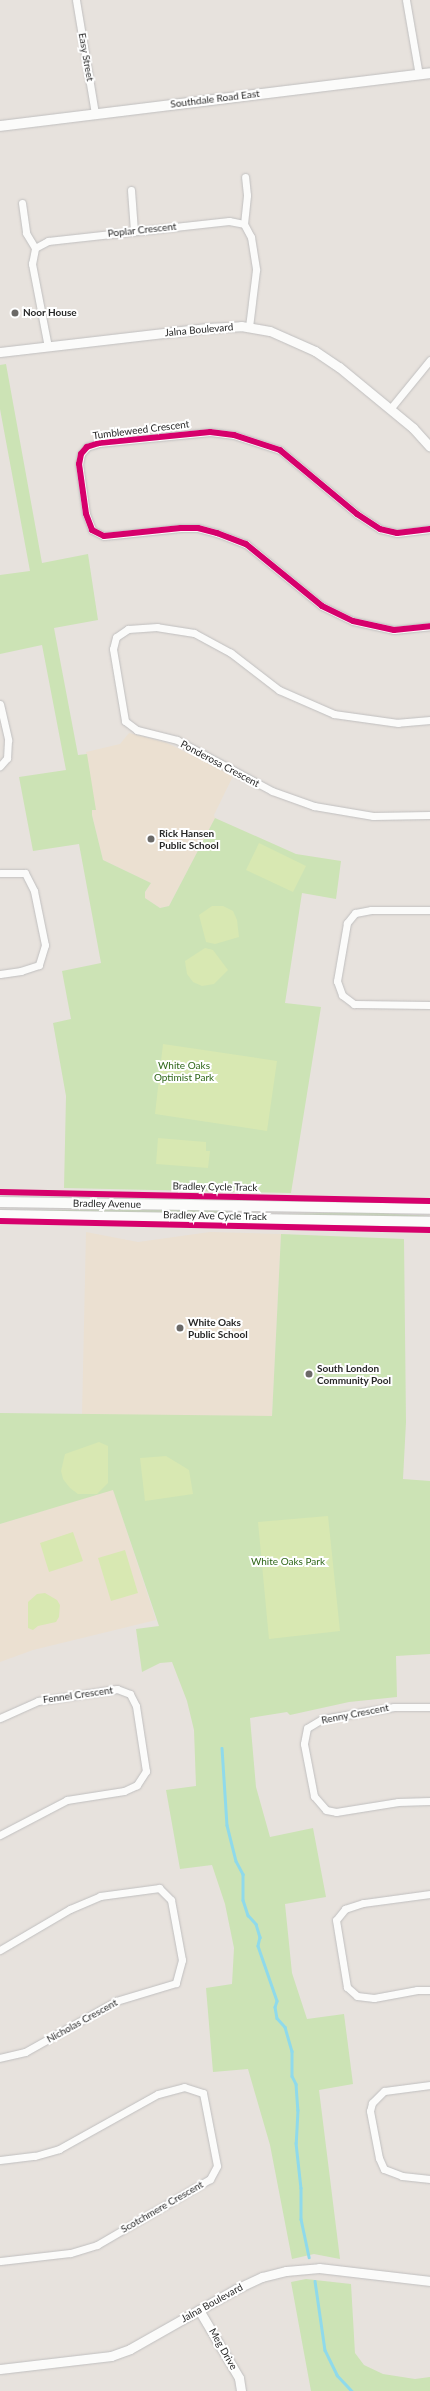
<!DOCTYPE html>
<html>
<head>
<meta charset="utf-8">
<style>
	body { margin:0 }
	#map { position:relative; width:430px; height:2391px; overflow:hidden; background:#e7e2dd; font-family:Lato,sans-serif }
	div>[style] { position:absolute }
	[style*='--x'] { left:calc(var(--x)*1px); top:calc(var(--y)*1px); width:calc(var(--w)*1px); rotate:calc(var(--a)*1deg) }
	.education>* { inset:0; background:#ebe0d1 }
	.green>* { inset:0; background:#cce3b5 }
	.pitch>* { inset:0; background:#d8e8b2 }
	.stream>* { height:2.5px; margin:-1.25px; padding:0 1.25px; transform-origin:1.25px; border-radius:1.25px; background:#8fdaeb }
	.roads { filter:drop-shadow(0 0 1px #c0bfbf) drop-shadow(0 0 1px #c0bfbf) }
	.minor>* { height:7px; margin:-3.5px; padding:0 3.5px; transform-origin:3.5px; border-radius:3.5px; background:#fbfbfa }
	.tertiary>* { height:9px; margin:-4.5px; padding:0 4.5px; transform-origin:4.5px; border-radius:4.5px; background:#fbfbfa }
	.secondary>* { height:10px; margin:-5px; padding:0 5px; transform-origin:5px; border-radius:5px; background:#fbfbfa }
	.cycleway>* { height:6px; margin:-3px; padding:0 3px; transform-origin:3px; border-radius:3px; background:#d6006c }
	.dots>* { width:11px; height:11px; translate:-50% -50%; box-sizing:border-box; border:2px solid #fff; border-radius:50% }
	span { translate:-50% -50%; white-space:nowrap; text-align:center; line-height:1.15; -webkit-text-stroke:4px #fff; paint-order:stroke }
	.street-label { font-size:10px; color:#282828 }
	.poi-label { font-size:10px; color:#282828; font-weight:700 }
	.left { translate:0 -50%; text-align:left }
	.park-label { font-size:10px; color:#2e6618 }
</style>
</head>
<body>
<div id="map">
	<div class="education">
		<div style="clip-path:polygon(129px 733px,167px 743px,233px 776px,214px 815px,215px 818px,169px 906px,160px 908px,145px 898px,145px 892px,151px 883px,103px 860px,92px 815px,92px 810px,95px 810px,86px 752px,120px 744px)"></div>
		<div style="clip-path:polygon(86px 1232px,138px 1242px,210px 1232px,281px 1234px,272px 1416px,82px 1415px)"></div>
		<div style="clip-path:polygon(113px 1489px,156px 1620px,33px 1650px,0 1662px,0 1524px)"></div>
	</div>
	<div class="green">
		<div style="clip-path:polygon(6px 364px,42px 563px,88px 554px,98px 620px,54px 628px,78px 755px,87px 754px,96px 810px,92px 810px,92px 815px,103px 860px,151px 883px,145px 892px,145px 898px,160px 908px,169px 906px,215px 818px,296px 854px,341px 861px,336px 899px,302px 893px,285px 1003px,321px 1007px,291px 1193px,64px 1188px,66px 1096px,53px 1023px,71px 1019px,62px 971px,101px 963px,79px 844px,33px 851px,19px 777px,66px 770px,42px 645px,0 654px,0 575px,30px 571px,0 409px,0 365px)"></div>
		<div style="clip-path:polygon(0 1210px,225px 1210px,228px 1212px,225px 1215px)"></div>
		<div style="clip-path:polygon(360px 1212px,430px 1216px,358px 1218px,261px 1215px)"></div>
		<div style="clip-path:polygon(281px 1234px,404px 1239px,406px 1422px,403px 1479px,430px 1481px,430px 1654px,396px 1656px,397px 1697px,349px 1702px,290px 1715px,287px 1712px,250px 1718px,256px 1787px,270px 1837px,313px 1828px,326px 1897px,285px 1904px,292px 1973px,307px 2019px,344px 2014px,353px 2084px,319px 2090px,340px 2259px,314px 2254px,292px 2259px,270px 2145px,248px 2069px,213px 2072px,206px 1988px,232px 1984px,234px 1948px,225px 1904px,212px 1865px,180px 1869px,166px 1790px,196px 1786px,194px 1730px,187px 1701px,172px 1662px,160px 1663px,142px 1672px,136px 1629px,159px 1626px,113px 1490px,0 1524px,0 1413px,272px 1416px)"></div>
		<div style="clip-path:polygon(306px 2279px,351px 2284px,355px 2353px,364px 2365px,383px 2374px,415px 2379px,430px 2377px,430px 2391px,311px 2391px,291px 2282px)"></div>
	</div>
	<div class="pitch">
		<div style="clip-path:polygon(259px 843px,306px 866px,293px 892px,246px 870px)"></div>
		<div style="clip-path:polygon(212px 906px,223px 906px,233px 911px,237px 920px,239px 937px,215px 944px,206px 942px,199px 915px)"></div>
		<div style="clip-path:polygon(205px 948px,213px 950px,228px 970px,214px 984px,202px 986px,193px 982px,187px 974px,185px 961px)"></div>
		<div style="clip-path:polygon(163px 1044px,277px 1061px,267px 1131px,155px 1114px)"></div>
		<div style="clip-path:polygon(158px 1138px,206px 1142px,206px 1151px,210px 1151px,208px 1168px,156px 1164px)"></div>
		<div style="clip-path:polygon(99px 1442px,108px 1446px,108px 1483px,97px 1494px,78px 1494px,70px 1488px,63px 1479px,61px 1471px,65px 1454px)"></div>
		<div style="clip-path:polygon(166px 1456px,189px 1470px,193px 1494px,145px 1501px,140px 1458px)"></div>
		<div style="clip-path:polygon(328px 1516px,340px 1631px,269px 1639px,258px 1522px)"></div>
		<div style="clip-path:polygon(73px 1532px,83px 1561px,49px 1572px,40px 1543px)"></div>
		<div style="clip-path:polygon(125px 1550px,138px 1593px,111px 1601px,98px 1558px)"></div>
		<div style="clip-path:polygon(45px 1593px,57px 1600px,60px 1605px,59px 1617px,56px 1622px,38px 1626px,33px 1630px,28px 1628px,28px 1602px,37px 1594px)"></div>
	</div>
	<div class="stream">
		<div style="--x:222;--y:1748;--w:77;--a:86.3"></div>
		<div style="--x:227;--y:1825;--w:37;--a:76"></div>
		<div style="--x:236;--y:1861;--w:15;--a:62"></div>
		<div style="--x:243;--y:1874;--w:26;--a:90"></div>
		<div style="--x:243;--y:1900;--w:16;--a:72"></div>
		<div style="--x:248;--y:1915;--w:12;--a:48"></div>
		<div style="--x:256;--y:1924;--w:14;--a:73"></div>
		<div style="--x:260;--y:1937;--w:9;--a:103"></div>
		<div style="--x:258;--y:1946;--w:58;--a:70.9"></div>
		<div style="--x:277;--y:2001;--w:6;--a:108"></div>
		<div style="--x:275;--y:2007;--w:11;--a:80"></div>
		<div style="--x:277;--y:2018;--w:12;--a:48"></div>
		<div style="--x:285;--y:2027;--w:25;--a:74"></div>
		<div style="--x:292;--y:2051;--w:25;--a:90"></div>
		<div style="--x:292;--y:2076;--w:9;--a:63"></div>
		<div style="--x:296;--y:2084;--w:26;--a:86"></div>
		<div style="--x:298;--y:2110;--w:33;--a:93"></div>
		<div style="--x:296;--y:2143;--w:45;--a:83.7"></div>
		<div style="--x:301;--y:2188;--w:31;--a:90"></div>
		<div style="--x:301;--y:2219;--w:39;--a:78"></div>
		<div style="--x:315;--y:2281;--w:70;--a:81.8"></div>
		<div style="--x:325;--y:2350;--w:28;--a:64"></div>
		<div style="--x:337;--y:2375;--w:22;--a:47"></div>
	</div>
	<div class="roads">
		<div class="minor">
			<div style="--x:76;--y:0;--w:115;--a:80.5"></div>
			<div style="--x:406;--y:0;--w:76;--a:80.2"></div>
			<div style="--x:131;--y:190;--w:41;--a:85.8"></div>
			<div style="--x:22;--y:203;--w:30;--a:82"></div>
			<div style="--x:26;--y:233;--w:17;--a:59"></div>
			<div style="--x:244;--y:224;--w:29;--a:-84"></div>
			<div style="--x:247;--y:195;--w:18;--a:-96"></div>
			<div style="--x:48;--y:347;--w:85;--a:-100.9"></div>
			<div style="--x:32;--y:264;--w:16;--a:-79"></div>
			<div style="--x:35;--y:248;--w:15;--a:-28"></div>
			<div style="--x:48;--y:241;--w:182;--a:-6.3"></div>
			<div style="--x:229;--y:221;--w:15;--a:11"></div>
			<div style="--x:244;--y:224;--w:15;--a:62"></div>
			<div style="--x:251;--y:237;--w:33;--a:81"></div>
			<div style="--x:256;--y:270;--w:57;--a:97"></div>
			<div style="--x:390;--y:409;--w:63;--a:-50.8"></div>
			<div style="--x:430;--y:529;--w:33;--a:173"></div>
			<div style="--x:397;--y:533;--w:17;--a:-167"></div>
			<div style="--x:380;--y:529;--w:27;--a:-147"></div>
			<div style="--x:357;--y:514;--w:100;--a:-140.3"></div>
			<div style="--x:280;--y:450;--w:48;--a:-161.9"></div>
			<div style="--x:234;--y:435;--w:24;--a:-173"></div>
			<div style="--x:210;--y:432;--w:112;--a:174.3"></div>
			<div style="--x:99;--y:443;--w:13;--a:162"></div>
			<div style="--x:87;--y:447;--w:9;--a:131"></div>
			<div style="--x:81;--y:454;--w:10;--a:101"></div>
			<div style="--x:79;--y:464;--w:50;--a:82"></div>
			<div style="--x:86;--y:514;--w:17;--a:69"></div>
			<div style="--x:92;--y:530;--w:13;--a:27"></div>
			<div style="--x:104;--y:536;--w:77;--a:-5.9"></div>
			<div style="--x:181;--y:528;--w:17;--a:0"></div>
			<div style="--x:198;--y:528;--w:20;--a:15"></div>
			<div style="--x:217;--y:533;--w:31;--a:21"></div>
			<div style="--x:246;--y:544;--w:98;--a:39.2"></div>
			<div style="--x:322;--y:606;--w:34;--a:26"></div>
			<div style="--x:353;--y:621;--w:42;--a:12.4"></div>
			<div style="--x:394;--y:630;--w:36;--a:-6"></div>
			<div style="--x:0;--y:704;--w:37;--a:77"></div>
			<div style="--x:8;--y:740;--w:18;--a:93"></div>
			<div style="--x:7;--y:758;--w:11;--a:131"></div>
			<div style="--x:430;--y:720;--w:32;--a:175"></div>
			<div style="--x:398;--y:723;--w:65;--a:-172"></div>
			<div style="--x:334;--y:714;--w:60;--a:-156.4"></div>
			<div style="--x:279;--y:690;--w:61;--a:-142.4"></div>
			<div style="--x:231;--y:653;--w:42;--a:-151.6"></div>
			<div style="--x:194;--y:633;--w:37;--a:-171"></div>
			<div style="--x:157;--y:627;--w:29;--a:176"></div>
			<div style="--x:128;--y:629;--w:14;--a:146"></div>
			<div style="--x:116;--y:637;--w:12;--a:104"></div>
			<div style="--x:113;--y:649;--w:73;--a:80.5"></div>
			<div style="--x:125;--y:721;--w:15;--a:37"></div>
			<div style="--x:137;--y:730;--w:41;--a:14"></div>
			<div style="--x:177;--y:740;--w:108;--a:28.2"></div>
			<div style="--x:272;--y:791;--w:45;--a:19.7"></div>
			<div style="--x:314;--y:806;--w:60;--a:9.6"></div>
			<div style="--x:373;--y:816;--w:57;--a:-1"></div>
			<div style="--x:0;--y:873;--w:25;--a:0"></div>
			<div style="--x:25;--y:873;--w:20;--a:63"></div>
			<div style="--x:34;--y:891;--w:55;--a:78.5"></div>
			<div style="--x:45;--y:945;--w:21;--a:107"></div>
			<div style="--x:39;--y:965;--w:19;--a:162"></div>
			<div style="--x:21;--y:971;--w:21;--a:172"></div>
			<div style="--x:430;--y:910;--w:59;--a:180"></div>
			<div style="--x:371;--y:910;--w:16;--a:169"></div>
			<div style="--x:355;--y:913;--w:13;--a:129"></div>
			<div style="--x:347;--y:923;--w:59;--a:99.8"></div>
			<div style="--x:337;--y:981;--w:15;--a:70"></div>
			<div style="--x:342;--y:995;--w:15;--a:37"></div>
			<div style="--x:354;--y:1004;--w:76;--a:0.8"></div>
			<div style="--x:430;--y:1707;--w:36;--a:180"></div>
			<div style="--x:394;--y:1707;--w:73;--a:170.5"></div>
			<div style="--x:322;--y:1719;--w:17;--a:149"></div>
			<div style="--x:307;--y:1728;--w:16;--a:101"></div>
			<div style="--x:304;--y:1744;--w:53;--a:79.1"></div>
			<div style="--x:314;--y:1796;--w:18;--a:49"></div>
			<div style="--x:326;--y:1810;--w:10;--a:11"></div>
			<div style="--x:336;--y:1812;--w:63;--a:-9.2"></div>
			<div style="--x:398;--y:1802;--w:32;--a:-2"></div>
			<div style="--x:0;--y:1718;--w:42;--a:-24.1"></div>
			<div style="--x:38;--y:1701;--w:80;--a:-8.6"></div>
			<div style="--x:117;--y:1689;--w:14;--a:21"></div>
			<div style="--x:130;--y:1694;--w:13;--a:63"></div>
			<div style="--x:136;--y:1706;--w:66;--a:81.3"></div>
			<div style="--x:146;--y:1771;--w:17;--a:123"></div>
			<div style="--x:137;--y:1785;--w:14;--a:155"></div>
			<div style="--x:124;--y:1791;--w:58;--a:171"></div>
			<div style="--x:67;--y:1800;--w:76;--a:152.4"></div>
			<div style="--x:430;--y:1894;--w:68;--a:172.3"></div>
			<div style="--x:363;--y:1903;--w:19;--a:162"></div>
			<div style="--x:345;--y:1909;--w:14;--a:129"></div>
			<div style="--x:336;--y:1920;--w:68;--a:80.7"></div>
			<div style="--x:347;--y:1987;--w:13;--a:42"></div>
			<div style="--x:357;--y:1996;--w:17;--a:7"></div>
			<div style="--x:374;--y:1998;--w:44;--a:-10.5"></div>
			<div style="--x:417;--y:1990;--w:13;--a:0"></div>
			<div style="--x:0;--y:1950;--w:81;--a:-30.4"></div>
			<div style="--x:70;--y:1909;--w:33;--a:-23"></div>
			<div style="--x:100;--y:1896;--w:60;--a:-7.7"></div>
			<div style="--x:159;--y:1888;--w:17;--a:45"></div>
			<div style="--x:171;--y:1900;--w:61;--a:79.6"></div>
			<div style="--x:182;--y:1960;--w:24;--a:105"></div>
			<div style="--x:176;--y:1983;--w:63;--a:163.3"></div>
			<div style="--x:116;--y:2001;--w:104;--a:150.7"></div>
			<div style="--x:25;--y:2052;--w:26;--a:167"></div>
			<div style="--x:430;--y:2085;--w:46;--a:172.6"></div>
			<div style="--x:384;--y:2091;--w:17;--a:135"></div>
			<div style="--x:372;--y:2103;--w:8;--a:104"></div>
			<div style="--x:370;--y:2111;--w:48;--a:79.2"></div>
			<div style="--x:379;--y:2158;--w:12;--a:66"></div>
			<div style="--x:384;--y:2169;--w:19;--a:21"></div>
			<div style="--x:402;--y:2176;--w:28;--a:6"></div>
			<div style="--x:0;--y:2160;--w:35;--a:-7"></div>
			<div style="--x:35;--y:2156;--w:25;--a:-16"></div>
			<div style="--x:59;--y:2149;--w:113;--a:-29.1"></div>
			<div style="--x:158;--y:2094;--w:27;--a:-15"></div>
			<div style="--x:184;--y:2087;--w:20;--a:18"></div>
			<div style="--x:203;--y:2093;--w:74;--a:79.1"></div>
			<div style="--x:217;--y:2166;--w:15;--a:118"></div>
			<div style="--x:210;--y:2179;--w:131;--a:149.7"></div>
			<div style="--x:97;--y:2245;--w:28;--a:163"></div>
			<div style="--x:70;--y:2253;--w:70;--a:173.5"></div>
		</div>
		<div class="tertiary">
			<div style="--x:0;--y:352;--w:208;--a:-6.6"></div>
			<div style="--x:207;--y:328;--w:34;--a:-3"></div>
			<div style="--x:241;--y:326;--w:29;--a:10"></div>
			<div style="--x:270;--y:331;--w:49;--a:24"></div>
			<div style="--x:315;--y:351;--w:29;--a:34"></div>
			<div style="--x:339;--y:367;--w:96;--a:39.5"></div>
			<div style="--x:413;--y:428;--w:25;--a:48"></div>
			<div style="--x:199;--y:2310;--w:79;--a:59.5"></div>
			<div style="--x:239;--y:2378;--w:13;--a:81"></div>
			<div style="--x:0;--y:2369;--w:112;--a:-6.7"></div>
			<div style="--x:111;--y:2356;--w:20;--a:-20"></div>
			<div style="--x:130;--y:2349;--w:122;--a:-29.5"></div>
			<div style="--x:236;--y:2289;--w:29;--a:-25"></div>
			<div style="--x:262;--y:2277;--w:25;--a:-14"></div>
			<div style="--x:286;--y:2271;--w:33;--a:-5"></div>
			<div style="--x:319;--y:2268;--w:112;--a:6.7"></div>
		</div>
		<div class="secondary">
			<div style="--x:0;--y:126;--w:433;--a:-7"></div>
			<div style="--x:0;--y:1202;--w:430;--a:0.9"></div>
			<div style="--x:0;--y:1215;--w:430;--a:0.9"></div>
		</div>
	</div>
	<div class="cycleway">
		<div style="--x:430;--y:529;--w:33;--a:173"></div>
		<div style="--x:397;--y:533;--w:17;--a:-167"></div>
		<div style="--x:380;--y:529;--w:27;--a:-147"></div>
		<div style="--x:357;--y:514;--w:100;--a:-140.3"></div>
		<div style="--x:280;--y:450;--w:48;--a:-161.9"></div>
		<div style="--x:234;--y:435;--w:24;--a:-173"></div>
		<div style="--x:210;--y:432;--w:112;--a:174.3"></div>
		<div style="--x:99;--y:443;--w:13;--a:162"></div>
		<div style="--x:87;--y:447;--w:9;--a:131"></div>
		<div style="--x:81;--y:454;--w:10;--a:101"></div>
		<div style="--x:79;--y:464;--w:50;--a:82"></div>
		<div style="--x:86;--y:514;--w:17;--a:69"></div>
		<div style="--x:92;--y:530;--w:13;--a:27"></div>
		<div style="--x:104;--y:536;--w:77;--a:-5.9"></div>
		<div style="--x:181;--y:528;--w:17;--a:0"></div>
		<div style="--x:198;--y:528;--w:20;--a:15"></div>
		<div style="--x:217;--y:533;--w:31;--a:21"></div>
		<div style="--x:246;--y:544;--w:98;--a:39.2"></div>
		<div style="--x:322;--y:606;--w:34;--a:26"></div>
		<div style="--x:353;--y:621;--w:42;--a:12.4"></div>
		<div style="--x:394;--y:630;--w:36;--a:-6"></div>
		<div style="--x:0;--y:1192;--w:430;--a:1.2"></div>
		<div style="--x:0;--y:1221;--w:430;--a:1.2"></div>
	</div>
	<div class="dots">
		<div style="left:15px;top:313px;background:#6b6967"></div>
		<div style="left:151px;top:839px;background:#6b6967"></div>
		<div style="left:180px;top:1328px;background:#6b6967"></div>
		<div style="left:309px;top:1374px;background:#6b6967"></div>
	</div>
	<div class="street-label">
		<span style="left:86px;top:57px;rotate:80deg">Easy Street</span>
		<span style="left:215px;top:99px;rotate:-7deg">Southdale Road East</span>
		<span style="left:142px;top:230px;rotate:-6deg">Poplar Crescent</span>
		<span style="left:199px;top:330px;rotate:-5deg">Jalna Boulevard</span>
		<span style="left:141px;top:430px;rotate:-7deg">Tumbleweed Crescent</span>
		<span style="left:220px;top:764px;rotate:28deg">Ponderosa Crescent</span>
		<span style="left:215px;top:1187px;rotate:1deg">Bradley Cycle Track</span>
		<span style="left:107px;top:1204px;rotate:1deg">Bradley Avenue</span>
		<span style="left:215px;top:1216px;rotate:1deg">Bradley Ave Cycle Track</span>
		<span style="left:78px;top:1695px;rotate:-8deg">Fennel Crescent</span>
		<span style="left:355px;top:1714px;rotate:-11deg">Renny Crescent</span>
		<span style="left:82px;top:2021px;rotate:-29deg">Nicholas Crescent</span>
		<span style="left:162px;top:2207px;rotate:-30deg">Scotchmere Crescent</span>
		<span style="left:212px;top:2303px;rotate:-29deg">Jalna Boulevard</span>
		<span style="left:223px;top:2349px;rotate:60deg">Meg Drive</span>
	</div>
	<div class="poi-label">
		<span class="left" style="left:23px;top:313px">Noor House</span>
		<span class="left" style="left:159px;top:839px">Rick Hansen<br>Public School</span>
		<span class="left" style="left:188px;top:1328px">White Oaks<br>Public School</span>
		<span class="left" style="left:317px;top:1374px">South London<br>Community Pool</span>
	</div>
	<div class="park-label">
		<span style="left:184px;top:1071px">White Oaks<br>Optimist Park</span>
		<span style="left:288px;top:1562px">White Oaks Park</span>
	</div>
</div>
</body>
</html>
